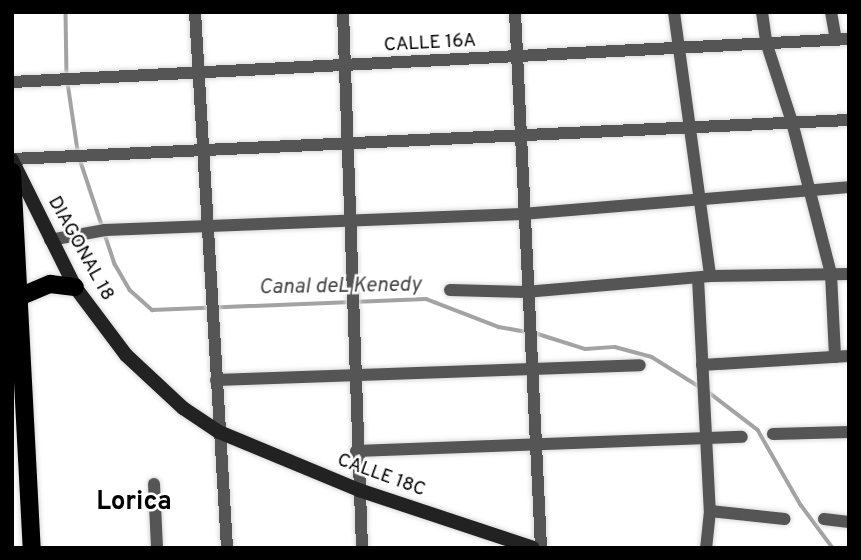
<!DOCTYPE html>
<html>
<head>
<meta charset="utf-8">
<style>
	body { margin:0 }
	#map { position:relative; width:861px; height:560px; overflow:hidden; background:#fff; font-family:Overpass,sans-serif }
	div>[style] { position:absolute }
	[style*='--x'] { left:calc(var(--x)*1px); top:calc(var(--y)*1px); width:calc(var(--w)*1px); rotate:calc(var(--a)*1deg) }
	.stream>* { height:3.5px; margin:-1.75px; padding:0 1.75px; transform-origin:1.75px; border-radius:1.75px; background:#a3a3a3 }
	.roads { filter:drop-shadow(0 0 2px #dbdbdb) drop-shadow(0 0 2px #dbdbdb) }
	.street>* { height:12px; margin:-6px; padding:0 6px; transform-origin:6px; border-radius:6px; background:#555 }
	.secondary>* { height:14px; margin:-7px; padding:0 7px; transform-origin:7px; border-radius:7px; background:#222 }
	.primary>* { height:18px; margin:-9px; padding:0 9px; transform-origin:9px; border-radius:9px; background:#000 }
	span { translate:-50% -50%; white-space:nowrap; text-align:center; line-height:1.15; -webkit-text-stroke:5px #fff; paint-order:stroke }
	.street-label { font-size:19px; color:#000 }
	.water-label { font-size:21px; color:#444; font-style:italic }
	.district-label { font-size:26px; color:#000; font-weight:700 }
	.frame { position:absolute; inset:0; border:14px solid #000; pointer-events:none }
</style>
</head>
<body>
<div id="map">
	<div class="stream">
		<div style="--x:66;--y:12;--w:63;--a:89.1"></div>
		<div style="--x:68;--y:83;--w:69;--a:81.6"></div>
		<div style="--x:80;--y:159;--w:111;--a:71.6"></div>
		<div style="--x:115;--y:264;--w:30;--a:60"></div>
		<div style="--x:130;--y:290;--w:30;--a:42"></div>
		<div style="--x:152;--y:310;--w:274;--a:-2.3"></div>
		<div style="--x:426;--y:299;--w:78;--a:21"></div>
		<div style="--x:499;--y:327;--w:28;--a:10"></div>
		<div style="--x:535;--y:333;--w:52;--a:17.7"></div>
		<div style="--x:585;--y:349;--w:30;--a:-4"></div>
		<div style="--x:615;--y:347;--w:38;--a:15"></div>
		<div style="--x:652;--y:357;--w:57;--a:32"></div>
		<div style="--x:707;--y:391;--w:64;--a:37.4"></div>
		<div style="--x:758;--y:430;--w:86;--a:60.2"></div>
		<div style="--x:801;--y:505;--w:54;--a:53.3"></div>
	</div>
	<div class="roads">
		<div class="street">
			<div style="--x:195;--y:12;--w:537;--a:86.58"></div>
			<div style="--x:343;--y:12;--w:536;--a:87.97"></div>
			<div style="--x:515;--y:12;--w:537;--a:87.22"></div>
			<div style="--x:674;--y:12;--w:266;--a:82.2"></div>
			<div style="--x:762;--y:12;--w:30;--a:82"></div>
			<div style="--x:766;--y:42;--w:84;--a:72"></div>
			<div style="--x:792;--y:122;--w:157;--a:75.6"></div>
			<div style="--x:831;--y:274;--w:83;--a:87.2"></div>
			<div style="--x:831;--y:12;--w:27;--a:80"></div>
			<div style="--x:12;--y:82;--w:838;--a:-2.94"></div>
			<div style="--x:12;--y:159;--w:838;--a:-2.67"></div>
			<div style="--x:50;--y:240;--w:56;--a:-10.3"></div>
			<div style="--x:105;--y:230;--w:417;--a:-2.2"></div>
			<div style="--x:522;--y:214;--w:328;--a:-4.7"></div>
			<div style="--x:698;--y:278;--w:233;--a:87.1"></div>
			<div style="--x:710;--y:511;--w:37;--a:96"></div>
			<div style="--x:450;--y:290;--w:75;--a:1.5"></div>
			<div style="--x:525;--y:292;--w:186;--a:-4.9"></div>
			<div style="--x:710;--y:276;--w:139;--a:-0.8"></div>
			<div style="--x:702;--y:365;--w:147;--a:-3.5"></div>
			<div style="--x:216;--y:380;--w:424;--a:-2"></div>
			<div style="--x:773;--y:434;--w:76;--a:-1.5"></div>
			<div style="--x:356;--y:451;--w:386;--a:-2.1"></div>
			<div style="--x:154;--y:484;--w:64;--a:87.3"></div>
			<div style="--x:710;--y:511;--w:75;--a:6.1"></div>
			<div style="--x:824;--y:519;--w:25;--a:7"></div>
		</div>
		<div class="secondary">
			<div style="--x:12;--y:160;--w:142;--a:63.6"></div>
			<div style="--x:75;--y:287;--w:85;--a:53.1"></div>
			<div style="--x:126;--y:355;--w:78;--a:42.9"></div>
			<div style="--x:183;--y:408;--w:43;--a:33.7"></div>
			<div style="--x:219;--y:432;--w:152;--a:22.5"></div>
			<div style="--x:359;--y:490;--w:183;--a:18.4"></div>
		</div>
		<div class="primary">
			<div style="--x:12;--y:172;--w:377;--a:87"></div>
			<div style="--x:19;--y:297;--w:34;--a:-23"></div>
			<div style="--x:50;--y:284;--w:25;--a:7"></div>
		</div>
	</div>
	<div class="street-label">
		<span style="left:430px;top:44px;rotate:-3deg">CALLE 16A</span>
		<span style="left:80px;top:249px;rotate:61deg">DIAGONAL 18</span>
		<span style="left:381px;top:476px;rotate:20deg">CALLE 18C</span>
	</div>
	<div class="water-label">
		<span style="left:340px;top:287px;rotate:-1deg">Canal deL Kenedy</span>
	</div>
	<div class="district-label">
		<span style="left:134px;top:503px">Lorica</span>
	</div>
	<div class="frame"></div>
</div>
</body>
</html>
